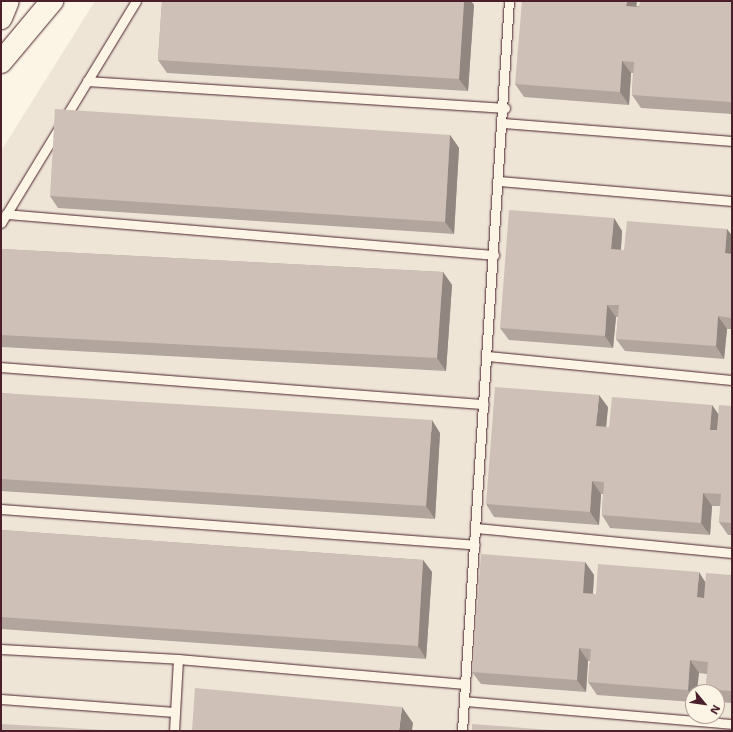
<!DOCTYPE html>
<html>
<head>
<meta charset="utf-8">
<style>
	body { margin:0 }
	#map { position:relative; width:733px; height:732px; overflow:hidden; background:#fcf5e5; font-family:"Shantell Sans",sans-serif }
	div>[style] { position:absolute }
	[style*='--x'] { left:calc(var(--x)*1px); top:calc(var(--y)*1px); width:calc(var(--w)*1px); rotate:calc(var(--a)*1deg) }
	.built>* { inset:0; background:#eee5d7 }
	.roads { filter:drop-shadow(0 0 1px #4a1f2b) drop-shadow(0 0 1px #4a1f2b) }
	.lane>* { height:9px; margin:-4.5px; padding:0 4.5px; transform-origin:4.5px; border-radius:4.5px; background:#fcf5e5 }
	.primary>* { height:22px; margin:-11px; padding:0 11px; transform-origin:11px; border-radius:11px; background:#fcf5e5 }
	.wall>* { inset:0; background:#b2a59d }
	.shaded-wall>* { inset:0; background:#918680 }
	.building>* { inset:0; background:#cfc0b7 }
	span { translate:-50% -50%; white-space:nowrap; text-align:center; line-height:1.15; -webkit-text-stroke:3px #fcf5e5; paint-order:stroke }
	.frame { position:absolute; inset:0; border:2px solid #4a1f2b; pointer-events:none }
	.north { position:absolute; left:685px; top:684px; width:40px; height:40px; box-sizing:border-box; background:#fcf5e5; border:1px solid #b59f9b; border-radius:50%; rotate:119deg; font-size:11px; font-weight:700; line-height:16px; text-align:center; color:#4a1f2b }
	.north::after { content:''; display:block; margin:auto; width:14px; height:18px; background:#4a1f2b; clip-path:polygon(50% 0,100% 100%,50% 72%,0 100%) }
</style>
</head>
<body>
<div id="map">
	<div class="built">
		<div style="clip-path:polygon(evenodd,95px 1px,732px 1px,732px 731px,1px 731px,1px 151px,95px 1px,693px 692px,717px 692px,717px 716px,693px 716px,693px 692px)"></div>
	</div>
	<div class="roads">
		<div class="lane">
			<div style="--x:87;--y:81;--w:419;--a:3.7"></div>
			<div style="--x:503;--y:123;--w:230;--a:4.5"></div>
			<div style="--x:499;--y:181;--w:234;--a:4.9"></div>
			<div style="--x:6;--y:214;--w:490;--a:4.8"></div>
			<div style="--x:1;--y:223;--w:260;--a:-58.7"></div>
			<div style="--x:487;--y:356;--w:246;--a:5.6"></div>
			<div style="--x:1;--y:367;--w:484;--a:4.4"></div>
			<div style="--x:1;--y:509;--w:475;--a:4.3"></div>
			<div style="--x:476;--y:528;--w:257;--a:5.6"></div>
			<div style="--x:1;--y:649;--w:177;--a:3.2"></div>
			<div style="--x:178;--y:659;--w:288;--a:5"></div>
			<div style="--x:1;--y:699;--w:174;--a:4.3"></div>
			<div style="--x:464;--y:701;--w:269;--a:4.9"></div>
			<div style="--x:174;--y:731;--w:72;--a:-86.8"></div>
			<div style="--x:462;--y:731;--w:732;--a:-86.32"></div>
		</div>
		<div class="primary">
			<div style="--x:1;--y:18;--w:18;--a:-68"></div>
			<div style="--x:1;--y:62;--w:80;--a:-50.1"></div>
		</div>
	</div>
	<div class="wall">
		<div style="clip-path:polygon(162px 1px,471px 1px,474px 5px,468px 91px,167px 73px,158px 60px)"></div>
		<div style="clip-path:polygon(732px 1px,732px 114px,641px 108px,632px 95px,633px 73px,631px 73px,629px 105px,524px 97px,515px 84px,636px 6px)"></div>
		<div style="clip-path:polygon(450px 135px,459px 148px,454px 234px,58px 208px,50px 196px)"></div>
		<div style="clip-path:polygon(614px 218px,622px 231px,621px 250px,624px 250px,727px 229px,732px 236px,732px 329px,727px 329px,724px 359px,625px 351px,616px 339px,618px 317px,616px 317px,613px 348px,509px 340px,500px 328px)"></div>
		<div style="clip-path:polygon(1px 249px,443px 272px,452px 285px,446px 371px,1px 347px)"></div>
		<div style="clip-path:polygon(1px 393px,440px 433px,435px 519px,1px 491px)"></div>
		<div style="clip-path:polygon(712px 405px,718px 414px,732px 406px,732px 535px,728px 535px,719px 522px,721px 506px,712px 506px,710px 535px,610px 528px,602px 515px,603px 494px,601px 494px,599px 525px,494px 517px,486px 504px,608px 407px,606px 427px,609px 427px)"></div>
		<div style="clip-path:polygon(1px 530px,423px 560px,432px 572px,426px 659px,1px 629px)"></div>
		<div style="clip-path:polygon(585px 562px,594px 575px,593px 594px,596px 594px,705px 582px,732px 575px,732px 703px,717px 702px,717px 692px,708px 692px,706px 689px,707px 674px,699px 673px,693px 692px,693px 702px,597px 695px,588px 682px,590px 661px,588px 661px,586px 692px,481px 684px,472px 672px)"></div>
	</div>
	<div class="shaded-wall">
		<div style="clip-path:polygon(464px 1px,471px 1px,474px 5px,468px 91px,459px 79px)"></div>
		<div style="clip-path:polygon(627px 1px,637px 1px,635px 18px,626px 6px)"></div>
		<div style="clip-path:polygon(622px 61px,631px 73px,629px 105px,620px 92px)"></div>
		<div style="clip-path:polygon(450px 135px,459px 148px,454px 234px,445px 222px)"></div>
		<div style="clip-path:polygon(614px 218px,622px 231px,620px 262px,611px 249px)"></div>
		<div style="clip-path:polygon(727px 229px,732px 236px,732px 263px,725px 253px)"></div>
		<div style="clip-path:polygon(443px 272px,452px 285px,446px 371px,437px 358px)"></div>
		<div style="clip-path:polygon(607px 305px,616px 317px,613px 348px,605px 336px)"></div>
		<div style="clip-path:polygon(718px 316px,727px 329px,724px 359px,716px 346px)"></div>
		<div style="clip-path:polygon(599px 395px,608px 407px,605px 438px,596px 426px)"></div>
		<div style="clip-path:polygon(712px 405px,721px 418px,719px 442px,710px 430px)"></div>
		<div style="clip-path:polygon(432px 420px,440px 433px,435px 519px,426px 506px)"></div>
		<div style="clip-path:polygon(592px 481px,601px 494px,599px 525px,590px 512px)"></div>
		<div style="clip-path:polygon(703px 493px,712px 506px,710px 535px,701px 523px)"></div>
		<div style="clip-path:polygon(423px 560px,432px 572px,426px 659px,418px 646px)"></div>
		<div style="clip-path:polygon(585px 562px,594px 575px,592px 606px,583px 593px)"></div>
		<div style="clip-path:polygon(699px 572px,707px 585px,706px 610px,697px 597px)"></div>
		<div style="clip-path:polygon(579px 648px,588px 661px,586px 692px,577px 680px)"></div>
		<div style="clip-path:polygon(690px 660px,699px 673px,697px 692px,693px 692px,693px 697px,688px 690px)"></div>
		<div style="clip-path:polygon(402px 707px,413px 723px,412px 731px,399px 731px)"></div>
	</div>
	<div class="building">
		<div style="clip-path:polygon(162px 1px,464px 1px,459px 79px,158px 60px)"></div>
		<div style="clip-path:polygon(522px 1px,627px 1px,626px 6px,639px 7px,640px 1px,732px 1px,732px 94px,731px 102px,632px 95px,634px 62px,622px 61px,620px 92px,515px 84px)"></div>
		<div style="clip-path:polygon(55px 109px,450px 135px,445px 222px,50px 196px)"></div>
		<div style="clip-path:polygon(509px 210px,614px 218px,611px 249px,624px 250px,627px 221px,727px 229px,725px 253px,732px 254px,732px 251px,732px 318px,718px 316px,716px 346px,616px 339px,619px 305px,607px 305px,605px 336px,500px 328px)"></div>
		<div style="clip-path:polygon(1px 249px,443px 272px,437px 358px,1px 335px)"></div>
		<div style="clip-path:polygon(495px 387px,599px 395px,596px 426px,609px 427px,612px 397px,712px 405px,710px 430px,717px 430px,719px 405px,732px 406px,732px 523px,719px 522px,721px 494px,703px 493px,701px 523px,602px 515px,604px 482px,592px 481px,590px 512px,486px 504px)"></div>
		<div style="clip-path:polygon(1px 393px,432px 420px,426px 506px,1px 479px)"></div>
		<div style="clip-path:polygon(1px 530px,423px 560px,418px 646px,1px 617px)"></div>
		<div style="clip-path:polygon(481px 554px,585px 562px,583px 593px,596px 594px,598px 564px,699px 572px,697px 597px,704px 598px,706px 573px,732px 575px,732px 691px,706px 689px,708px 662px,690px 660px,688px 690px,588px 682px,591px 649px,579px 648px,577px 680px,472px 672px)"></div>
		<div style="clip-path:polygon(195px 688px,402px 707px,399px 731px,192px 731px)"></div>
		<div style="clip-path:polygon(1px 724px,123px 731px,1px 731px)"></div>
		<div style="clip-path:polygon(472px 724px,564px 731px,472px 731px)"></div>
	</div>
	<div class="frame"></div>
	<div class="north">N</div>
</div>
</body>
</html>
